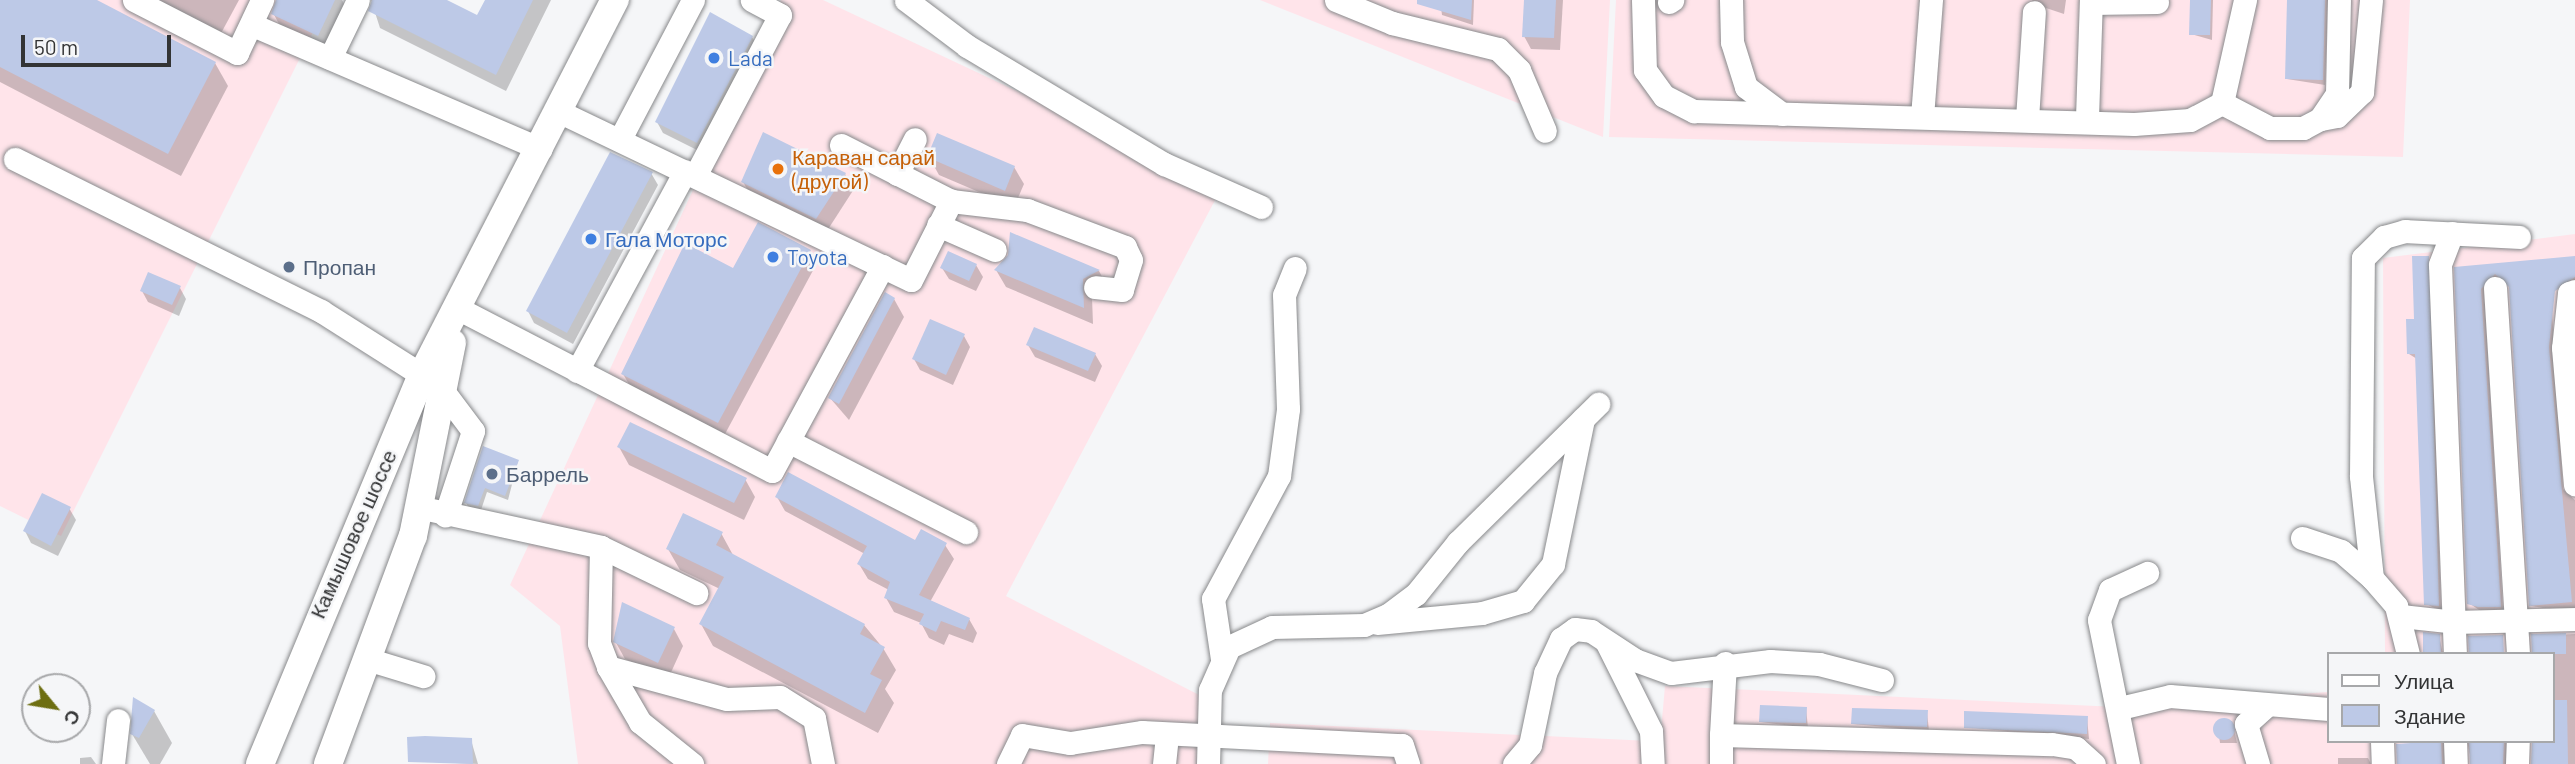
<!DOCTYPE html>
<html>
<head>
<meta charset="utf-8">
<style>
	body { margin:0 }
	#map { position:relative; width:2575px; height:764px; overflow:hidden; background:#f5f6f8; font-family:Barlow,sans-serif }
	div>[style] { position:absolute }
	[style*='--x'] { left:calc(var(--x)*1px); top:calc(var(--y)*1px); width:calc(var(--w)*1px); rotate:calc(var(--a)*1deg) }
	.industrial>* { inset:0; background:#ffe4ea }
	.shadow>* { inset:0; background:#0003 }
	.building>* { inset:0; background:#bdc9e7 }
	.round { border-radius:50% }
	.roads { filter:drop-shadow(0 0 2px #88898b) drop-shadow(0 0 2px #88898b) }
	.minor>* { height:23px; margin:-11.5px; padding:0 11.5px; transform-origin:11.5px; border-radius:11.5px; background:#fff }
	.major>* { height:28px; margin:-14px; padding:0 14px; transform-origin:14px; border-radius:14px; background:#fff }
	.dots>* { width:19px; height:19px; translate:-50% -50%; box-sizing:border-box; border:4px solid #f5f6f8; border-radius:50% }
	span { translate:-50% -50%; white-space:nowrap; text-align:center; line-height:1.15; -webkit-text-stroke:5px #f5f6f8; paint-order:stroke }
	.shop-label { font-size:21px; color:#366cbe }
	.left { translate:0 -50%; text-align:left }
	.food-label { font-size:21px; color:#c56008 }
	.service-label { font-size:21px; color:#4e5e75 }
	.street-label { font-size:21px; color:#333435 }
	.legend { position:absolute; left:2327px; top:652px; width:228px; height:91px; box-sizing:border-box; background:#f5f6f8; border:2px solid #a7a8aa; margin:0; padding:9px 12px; list-style:none; font-size:21px; color:#333435 }
	.legend li { display:flex; align-items:center; gap:14px; height:35px }
	.legend b { width:35px; border:2px solid #a7a8aa }
	.north { position:absolute; left:21px; top:673px; width:70px; height:70px; box-sizing:border-box; background:#f5f6f8; border:2px solid #a7a8aa; border-radius:50%; rotate:120deg; font-size:19px; font-weight:700; line-height:28px; text-align:center; color:#333435 }
	.north::after { content:''; display:block; margin:auto; width:24px; height:32px; background:#6d6e11; clip-path:polygon(50% 0,100% 100%,50% 72%,0 100%) }
	.scale { position:absolute; left:21px; top:35px; width:150px; height:32px; box-sizing:border-box; border:4px solid #333435; border-top:0; padding-left:9px; font-size:21px; line-height:24px; white-space:nowrap; color:#333435; -webkit-text-stroke:5px #f5f6f8; paint-order:stroke }
</style>
</head>
<body>
<div id="map">
	<div class="industrial">
		<div style="clip-path:polygon(0 0,329px 0,61px 536px,0 506px)"></div>
		<div style="clip-path:polygon(781px 0,823px 0,1222px 187px,1006px 596px,1205px 698px,1202px 764px,578px 764px,560px 626px,510px 585px)"></div>
		<div style="clip-path:polygon(1260px 0,1610px 0,1603px 137px)"></div>
		<div style="clip-path:polygon(1616px 0,2410px 0,2403px 157px,1609px 137px)"></div>
		<div style="clip-path:polygon(2575px 234px,2575px 764px,1658px 764px,1665px 686px,2117px 707px,2328px 692px,2328px 741px,2552px 741px,2552px 654px,2385px 654px,2383px 258px)"></div>
		<div style="clip-path:polygon(1270px 723px,1650px 741px,1649px 764px,1268px 764px)"></div>
	</div>
	<div class="shadow">
		<div style="clip-path:polygon(0 0,93px 0,215px 63px,228px 86px,181px 176px,0 82px)"></div>
		<div style="clip-path:polygon(148px 0,239px 0,219px 37px)"></div>
		<div style="clip-path:polygon(278px 0,342px 0,348px 11px,327px 52px,283px 31px,273px 13px)"></div>
		<div style="clip-path:polygon(371px 0,443px 0,478px 18px,487px 0,551px 0,506px 91px,380px 28px)"></div>
		<div style="clip-path:polygon(1440px 0,1474px 0,1473px 25px,1442px 15px)"></div>
		<div style="clip-path:polygon(1526px 0,1563px 0,1560px 50px,1531px 49px,1524px 36px)"></div>
		<div style="clip-path:polygon(2032px 0,2066px 0,2064px 14px,2034px 4px)"></div>
		<div style="clip-path:polygon(2192px 0,2213px 0,2212px 40px,2191px 34px)"></div>
		<div style="clip-path:polygon(2289px 0,2328px 0,2325px 85px,2287px 79px)"></div>
		<div style="clip-path:polygon(752px 37px,759px 48px,703px 153px,663px 133px,657px 122px)"></div>
		<div style="clip-path:polygon(929px 157px,1014px 167px,1024px 184px,1014px 207px,939px 175px)"></div>
		<div style="clip-path:polygon(651px 173px,658px 185px,573px 344px,534px 323px,528px 311px)"></div>
		<div style="clip-path:polygon(845px 174px,854px 189px,825px 234px,752px 197px,743px 182px)"></div>
		<div style="clip-path:polygon(1012px 234px,1099px 271px,1108px 288px,1092px 297px,1093px 324px,1006px 287px,996px 270px,1010px 256px)"></div>
		<div style="clip-path:polygon(810px 251px,817px 263px,725px 434px,630px 386px,623px 374px,734px 271px)"></div>
		<div style="clip-path:polygon(2428px 257px,2431px 263px,2441px 611px,2426px 604px,2417px 359px,2409px 354px)"></div>
		<div style="clip-path:polygon(2575px 258px,2575px 284px,2505px 280px,2484px 288px,2503px 612px,2482px 612px,2469px 603px,2456px 268px)"></div>
		<div style="clip-path:polygon(976px 265px,983px 277px,976px 291px,949px 279px,942px 268px)"></div>
		<div style="clip-path:polygon(180px 288px,186px 299px,179px 316px,148px 302px,142px 291px)"></div>
		<div style="clip-path:polygon(894px 299px,904px 317px,849px 420px,830px 398px)"></div>
		<div style="clip-path:polygon(2552px 310px,2563px 489px,2575px 500px,2575px 613px,2531px 606px,2512px 314px)"></div>
		<div style="clip-path:polygon(964px 336px,970px 347px,953px 385px,920px 370px,914px 359px)"></div>
		<div style="clip-path:polygon(1028px 345px,1095px 354px,1102px 366px,1095px 382px,1035px 357px)"></div>
		<div style="clip-path:polygon(619px 447px,745px 479px,755px 497px,744px 520px,629px 465px)"></div>
		<div style="clip-path:polygon(518px 461px,508px 500px,487px 492px,481px 510px,469px 508px,466px 503px)"></div>
		<div style="clip-path:polygon(777px 497px,916px 543px,945px 545px,954px 559px,930px 602px,969px 619px,977px 633px,973px 643px,949px 634px,944px 645px,929px 638px,921px 623px,894px 612px,886px 598px,889px 590px,868px 579px,859px 564px,865px 554px,785px 511px)"></div>
		<div style="clip-path:polygon(69px 508px,76px 520px,58px 556px,31px 543px,25px 531px)"></div>
		<div style="clip-path:polygon(721px 533px,733px 555px,864px 625px,883px 648px,896px 670px,885px 689px,894px 703px,878px 733px,713px 646px,701px 624px,720px 589px,680px 570px,668px 549px)"></div>
		<div style="clip-path:polygon(674px 629px,683px 646px,668px 679px,625px 659px,615px 641px)"></div>
		<div style="clip-path:polygon(2575px 634px,2575px 764px,2533px 764px,2552px 741px,2552px 654px,2533px 636px)"></div>
		<div style="clip-path:polygon(2439px 636px,2443px 654px,2424px 654px)"></div>
		<div style="clip-path:polygon(1806px 708px,1808px 728px,1761px 722px)"></div>
		<div style="clip-path:polygon(154px 711px,172px 743px,160px 764px,150px 764px,132px 734px)"></div>
		<div style="clip-path:polygon(1927px 712px,1929px 731px,1853px 724px)"></div>
		<div style="clip-path:polygon(2087px 717px,2089px 739px,1966px 727px)"></div>
		<div style="clip-path:polygon(2217px 721px,2232px 721px,2237px 743px,2220px 743px)"></div>
		<div style="clip-path:polygon(471px 740px,478px 764px,410px 761px)"></div>
		<div style="clip-path:polygon(2425px 741px,2446px 741px,2445px 764px,2397px 764px)"></div>
		<div style="clip-path:polygon(2467px 741px,2511px 741px,2508px 764px,2472px 764px)"></div>
		<div style="clip-path:polygon(91px 757px,96px 764px,80px 764px,80px 758px)"></div>
		<div style="clip-path:polygon(2338px 758px,2368px 758px,2371px 764px,2338px 764px)"></div>
	</div>
	<div class="building">
		<div style="clip-path:polygon(0 0,97px 0,216px 62px,168px 154px,0 67px)"></div>
		<div style="clip-path:polygon(276px 0,335px 0,318px 36px,271px 14px)"></div>
		<div style="clip-path:polygon(372px 0,447px 0,477px 15px,485px 0,533px 0,496px 75px,368px 11px)"></div>
		<div style="clip-path:polygon(1417px 0,1472px 0,1471px 20px,1417px 4px)"></div>
		<div style="clip-path:polygon(1524px 0,1556px 0,1554px 38px,1522px 37px)"></div>
		<div style="clip-path:polygon(2190px 0,2211px 0,2210px 35px,2189px 35px)"></div>
		<div style="clip-path:polygon(2287px 0,2325px 0,2323px 80px,2285px 79px)"></div>
		<div style="clip-path:polygon(710px 12px,753px 36px,697px 143px,655px 122px)"></div>
		<div style="clip-path:polygon(763px 132px,846px 173px,816px 219px,741px 182px)"></div>
		<div style="clip-path:polygon(937px 133px,1015px 166px,1005px 191px,927px 157px)"></div>
		<div style="clip-path:polygon(610px 152px,653px 172px,567px 333px,526px 311px)"></div>
		<div style="clip-path:polygon(758px 222px,811px 250px,718px 423px,621px 374px,685px 243px,733px 268px)"></div>
		<div style="clip-path:polygon(1010px 232px,1100px 270px,1083px 279px,1084px 308px,994px 270px,1008px 255px)"></div>
		<div style="clip-path:polygon(948px 251px,977px 264px,969px 281px,940px 268px)"></div>
		<div style="clip-path:polygon(2412px 256px,2429px 256px,2439px 606px,2424px 605px,2415px 354px,2407px 354px,2406px 319px,2414px 319px)"></div>
		<div style="clip-path:polygon(2575px 256px,2575px 277px,2555px 291px,2549px 347px,2572px 602px,2529px 606px,2509px 287px,2495px 274px,2481px 289px,2501px 607px,2478px 607px,2467px 604px,2454px 267px)"></div>
		<div style="clip-path:polygon(148px 272px,181px 286px,172px 305px,140px 291px)"></div>
		<div style="clip-path:polygon(885px 292px,895px 298px,839px 404px,828px 398px)"></div>
		<div style="clip-path:polygon(930px 319px,965px 334px,946px 375px,912px 359px)"></div>
		<div style="clip-path:polygon(1034px 327px,1096px 353px,1088px 371px,1026px 345px)"></div>
		<div style="clip-path:polygon(630px 422px,747px 478px,734px 503px,617px 447px)"></div>
		<div style="clip-path:polygon(483px 446px,519px 460px,505px 496px,485px 488px,478px 506px,464px 503px)"></div>
		<div style="clip-path:polygon(788px 472px,915px 540px,921px 529px,947px 543px,919px 595px,970px 618px,965px 630px,941px 621px,936px 632px,919px 624px,924px 614px,884px 598px,890px 582px,857px 564px,867px 546px,775px 497px)"></div>
		<div style="clip-path:polygon(42px 493px,71px 507px,51px 546px,23px 531px)"></div>
		<div style="clip-path:polygon(683px 513px,723px 532px,716px 545px,865px 624px,860px 634px,885px 647px,870px 674px,882px 680px,865px 713px,699px 624px,724px 577px,666px 549px)"></div>
		<div style="clip-path:polygon(622px 602px,675px 627px,658px 663px,613px 642px)"></div>
		<div style="clip-path:polygon(2423px 632px,2440px 634px,2441px 654px,2423px 654px)"></div>
		<div style="clip-path:polygon(2566px 633px,2566px 654px,2532px 654px,2531px 634px)"></div>
		<div style="clip-path:polygon(2503px 635px,2504px 654px,2469px 654px,2468px 636px)"></div>
		<div style="clip-path:polygon(133px 697px,155px 710px,139px 738px,130px 734px)"></div>
		<div style="clip-path:polygon(2552px 700px,2567px 700px,2568px 764px,2531px 764px,2532px 741px,2552px 741px)"></div>
		<div style="clip-path:polygon(1760px 705px,1807px 707px,1806px 723px,1759px 722px)"></div>
		<div style="clip-path:polygon(1852px 708px,1928px 710px,1927px 727px,1851px 724px)"></div>
		<div style="clip-path:polygon(1964px 711px,2088px 716px,2087px 734px,1964px 728px)"></div>
		<div class="round" style="left:2213px;top:718px;width:22px;height:22px"></div>
		<div style="clip-path:polygon(425px 736px,472px 738px,473px 764px,408px 762px,407px 737px)"></div>
		<div style="clip-path:polygon(2441px 741px,2442px 764px,2397px 764px,2396px 744px)"></div>
		<div style="clip-path:polygon(2469px 741px,2504px 741px,2503px 764px,2470px 764px)"></div>
	</div>
	<div class="roads">
		<div class="minor">
			<div style="--x:134;--y:0;--w:116;--a:27.2"></div>
			<div style="--x:237;--y:53;--w:59;--a:-64.7"></div>
			<div style="--x:906;--y:0;--w:76;--a:37"></div>
			<div style="--x:967;--y:46;--w:230;--a:30.9"></div>
			<div style="--x:1164;--y:164;--w:106;--a:23.9"></div>
			<div style="--x:1336;--y:0;--w:61;--a:22.3"></div>
			<div style="--x:1392;--y:23;--w:109;--a:13.8"></div>
			<div style="--x:1498;--y:49;--w:30;--a:45"></div>
			<div style="--x:1519;--y:70;--w:66;--a:66.9"></div>
			<div style="--x:1643;--y:0;--w:70;--a:88.4"></div>
			<div style="--x:1645;--y:70;--w:32;--a:54"></div>
			<div style="--x:1664;--y:96;--w:34;--a:27"></div>
			<div style="--x:1694;--y:111;--w:440;--a:1.7"></div>
			<div style="--x:2134;--y:124;--w:56;--a:-4.1"></div>
			<div style="--x:2190;--y:120;--w:36;--a:-28"></div>
			<div style="--x:2222;--y:103;--w:106;--a:-77.4"></div>
			<div style="--x:1731;--y:0;--w:42;--a:88.6"></div>
			<div style="--x:1732;--y:42;--w:47;--a:72.7"></div>
			<div style="--x:1746;--y:87;--w:45;--a:36.9"></div>
			<div style="--x:1669;--y:2;--w:4;--a:-34"></div>
			<div style="--x:2091;--y:3;--w:66;--a:-0.9"></div>
			<div style="--x:255;--y:26;--w:311;--a:23.3"></div>
			<div style="--x:330;--y:58;--w:64;--a:-64.2"></div>
			<div style="--x:2222;--y:103;--w:54;--a:27.5"></div>
			<div style="--x:2270;--y:128;--w:33;--a:0"></div>
			<div style="--x:2303;--y:128;--w:19;--a:-28"></div>
			<div style="--x:2320;--y:119;--w:30;--a:-56"></div>
			<div style="--x:2337;--y:94;--w:94;--a:-88.8"></div>
			<div style="--x:560;--y:112;--w:389;--a:25.6"></div>
			<div style="--x:911;--y:280;--w:89;--a:-63.1"></div>
			<div style="--x:1922;--y:117;--w:117;--a:-85.6"></div>
			<div style="--x:2087;--y:118;--w:118;--a:-88.1"></div>
			<div style="--x:2027;--y:119;--w:107;--a:-86.3"></div>
			<div style="--x:2321;--y:119;--w:16;--a:-11"></div>
			<div style="--x:2337;--y:116;--w:35;--a:-44"></div>
			<div style="--x:2362;--y:92;--w:92;--a:-84.4"></div>
			<div style="--x:620;--y:139;--w:157;--a:-62.3"></div>
			<div style="--x:841;--y:145;--w:123;--a:27"></div>
			<div style="--x:951;--y:201;--w:77;--a:6.8"></div>
			<div style="--x:1027;--y:210;--w:105;--a:20.7"></div>
			<div style="--x:1125;--y:247;--w:14;--a:65"></div>
			<div style="--x:1131;--y:260;--w:31;--a:107"></div>
			<div style="--x:1122;--y:290;--w:27;--a:-174"></div>
			<div style="--x:15;--y:159;--w:342;--a:26.4"></div>
			<div style="--x:321;--y:311;--w:120;--a:32.4"></div>
			<div style="--x:897;--y:174;--w:39;--a:-63"></div>
			<div style="--x:695;--y:176;--w:182;--a:-62.2"></div>
			<div style="--x:780;--y:15;--w:32;--a:-152"></div>
			<div style="--x:938;--y:225;--w:62;--a:23.7"></div>
			<div style="--x:2452;--y:233;--w:34;--a:111"></div>
			<div style="--x:2440;--y:265;--w:389;--a:87.8"></div>
			<div style="--x:2495;--y:288;--w:367;--a:86.4"></div>
			<div style="--x:2575;--y:291;--w:6;--a:162"></div>
			<div style="--x:2569;--y:293;--w:55;--a:96.2"></div>
			<div style="--x:2563;--y:348;--w:137;--a:85"></div>
			<div style="--x:461;--y:310;--w:350;--a:27.4"></div>
			<div style="--x:772;--y:471;--w:233;--a:-61.6"></div>
			<div style="--x:577;--y:371;--w:227;--a:-61.6"></div>
			<div style="--x:440;--y:387;--w:55;--a:53.1"></div>
			<div style="--x:473;--y:431;--w:89;--a:108.2"></div>
			<div style="--x:788;--y:441;--w:200;--a:27.1"></div>
			<div style="--x:418;--y:507;--w:187;--a:12.3"></div>
			<div style="--x:601;--y:547;--w:106;--a:25.8"></div>
			<div style="--x:2302;--y:538;--w:41;--a:18.4"></div>
			<div style="--x:2341;--y:551;--w:41;--a:41.1"></div>
			<div style="--x:2372;--y:578;--w:37;--a:49"></div>
			<div style="--x:2396;--y:606;--w:49;--a:76"></div>
			<div style="--x:601;--y:547;--w:96;--a:91.2"></div>
			<div style="--x:599;--y:643;--w:26;--a:69"></div>
			<div style="--x:608;--y:667;--w:64;--a:59.8"></div>
			<div style="--x:640;--y:722;--w:67;--a:38.9"></div>
			<div style="--x:2372;--y:578;--w:103;--a:-96.2"></div>
			<div style="--x:2361;--y:476;--w:218;--a:-89.5"></div>
			<div style="--x:2363;--y:258;--w:30;--a:-45"></div>
			<div style="--x:2384;--y:237;--w:22;--a:-16"></div>
			<div style="--x:2405;--y:231;--w:114;--a:3"></div>
			<div style="--x:2401;--y:616;--w:54;--a:6.3"></div>
			<div style="--x:2455;--y:622;--w:120;--a:-1.4"></div>
			<div style="--x:1377;--y:623;--w:105;--a:-5.4"></div>
			<div style="--x:1482;--y:613;--w:43;--a:-16.3"></div>
			<div style="--x:1523;--y:601;--w:48;--a:-51"></div>
			<div style="--x:1553;--y:564;--w:148;--a:-78.3"></div>
			<div style="--x:1607;--y:643;--w:98;--a:63.4"></div>
			<div style="--x:1651;--y:731;--w:33;--a:87"></div>
			<div style="--x:367;--y:659;--w:59;--a:16.9"></div>
			<div style="--x:1222;--y:659;--w:61;--a:-98.5"></div>
			<div style="--x:1213;--y:599;--w:140;--a:-61.8"></div>
			<div style="--x:1279;--y:476;--w:68;--a:-82.3"></div>
			<div style="--x:1288;--y:409;--w:114;--a:-92"></div>
			<div style="--x:1284;--y:295;--w:29;--a:-68"></div>
			<div style="--x:1725;--y:663;--w:72;--a:93.2"></div>
			<div style="--x:1721;--y:735;--w:331;--a:1.6"></div>
			<div style="--x:2052;--y:744;--w:24;--a:9"></div>
			<div style="--x:2076;--y:748;--w:24;--a:42"></div>
			<div style="--x:608;--y:667;--w:123;--a:15.1"></div>
			<div style="--x:727;--y:699;--w:53;--a:-2.2"></div>
			<div style="--x:780;--y:697;--w:40;--a:32"></div>
			<div style="--x:814;--y:718;--w:47;--a:78.9"></div>
			<div style="--x:2120;--y:708;--w:51;--a:-13.5"></div>
			<div style="--x:2170;--y:696;--w:159;--a:4.7"></div>
			<div style="--x:1721;--y:735;--w:29;--a:90"></div>
			<div style="--x:2382;--y:741;--w:23;--a:88"></div>
			<div style="--x:2455;--y:741;--w:23;--a:88"></div>
			<div style="--x:113;--y:764;--w:44;--a:-83.5"></div>
			<div style="--x:1008;--y:764;--w:32;--a:-64"></div>
			<div style="--x:1022;--y:735;--w:49;--a:9.5"></div>
			<div style="--x:1070;--y:743;--w:73;--a:-8.7"></div>
			<div style="--x:1142;--y:732;--w:260;--a:2.9"></div>
			<div style="--x:1402;--y:745;--w:20;--a:72"></div>
			<div style="--x:1164;--y:764;--w:30;--a:-84"></div>
			<div style="--x:1208;--y:764;--w:74;--a:-88.5"></div>
			<div style="--x:1210;--y:690;--w:47;--a:-66.2"></div>
			<div style="--x:1229;--y:647;--w:47;--a:-24.9"></div>
			<div style="--x:1272;--y:627;--w:92;--a:-1.2"></div>
			<div style="--x:1364;--y:625;--w:26;--a:-23"></div>
			<div style="--x:1388;--y:615;--w:35;--a:-37"></div>
			<div style="--x:1416;--y:594;--w:67;--a:-51.1"></div>
			<div style="--x:1458;--y:542;--w:197;--a:-44.6"></div>
			<div style="--x:1514;--y:764;--w:25;--a:-50"></div>
			<div style="--x:1530;--y:745;--w:74;--a:-78.2"></div>
			<div style="--x:1545;--y:673;--w:38;--a:-65"></div>
			<div style="--x:1561;--y:639;--w:17;--a:-36"></div>
			<div style="--x:1575;--y:629;--w:16;--a:7"></div>
			<div style="--x:1591;--y:631;--w:53;--a:33.4"></div>
			<div style="--x:1635;--y:660;--w:38;--a:20"></div>
			<div style="--x:1671;--y:673;--w:100;--a:-6.9"></div>
			<div style="--x:1770;--y:661;--w:49;--a:3.5"></div>
			<div style="--x:1819;--y:664;--w:65;--a:14.3"></div>
			<div style="--x:2128;--y:764;--w:147;--a:-101.4"></div>
			<div style="--x:2099;--y:620;--w:32;--a:-70"></div>
			<div style="--x:2110;--y:590;--w:41;--a:-24.7"></div>
			<div style="--x:2258;--y:764;--w:42;--a:-106.7"></div>
			<div style="--x:2246;--y:724;--w:28;--a:-42"></div>
			<div style="--x:2517;--y:764;--w:23;--a:-88"></div>
		</div>
		<div class="major">
			<div style="--x:260;--y:764;--w:421;--a:-67.4"></div>
			<div style="--x:422;--y:375;--w:422;--a:-62.8"></div>
			<div style="--x:328;--y:764;--w:243;--a:-69.6"></div>
			<div style="--x:413;--y:536;--w:197;--a:-78.6"></div>
		</div>
	</div>
	<div class="dots">
		<div style="left:714px;top:58px;background:#3f7fe0"></div>
		<div style="left:778px;top:169px;background:#e8710a"></div>
		<div style="left:591px;top:239px;background:#3f7fe0"></div>
		<div style="left:773px;top:257px;background:#3f7fe0"></div>
		<div style="left:289px;top:267px;background:#5c6f8a"></div>
		<div style="left:492px;top:474px;background:#5c6f8a"></div>
	</div>
	<div class="shop-label">
		<span class="left" style="left:728px;top:58px">Lada</span>
		<span class="left" style="left:605px;top:239px">Гала Моторс</span>
		<span class="left" style="left:787px;top:257px">Toyota</span>
	</div>
	<div class="food-label">
		<span class="left" style="left:792px;top:169px">Караван сарай<br>(другой)</span>
	</div>
	<div class="service-label">
		<span class="left" style="left:303px;top:267px">Пропан</span>
		<span class="left" style="left:506px;top:474px">Баррель</span>
	</div>
	<div class="street-label">
		<span style="left:353px;top:534px;rotate:-66deg">Камышовое шоссе</span>
	</div>
	<ul class="legend">
	<li><b style="height:9px;background:#fff"></b>Улица</li>
	<li><b style="height:19px;background:#bdc9e7"></b>Здание</li>
	</ul>
	<div class="north">С</div>
	<div class="scale">50 m</div>
</div>
</body>
</html>
